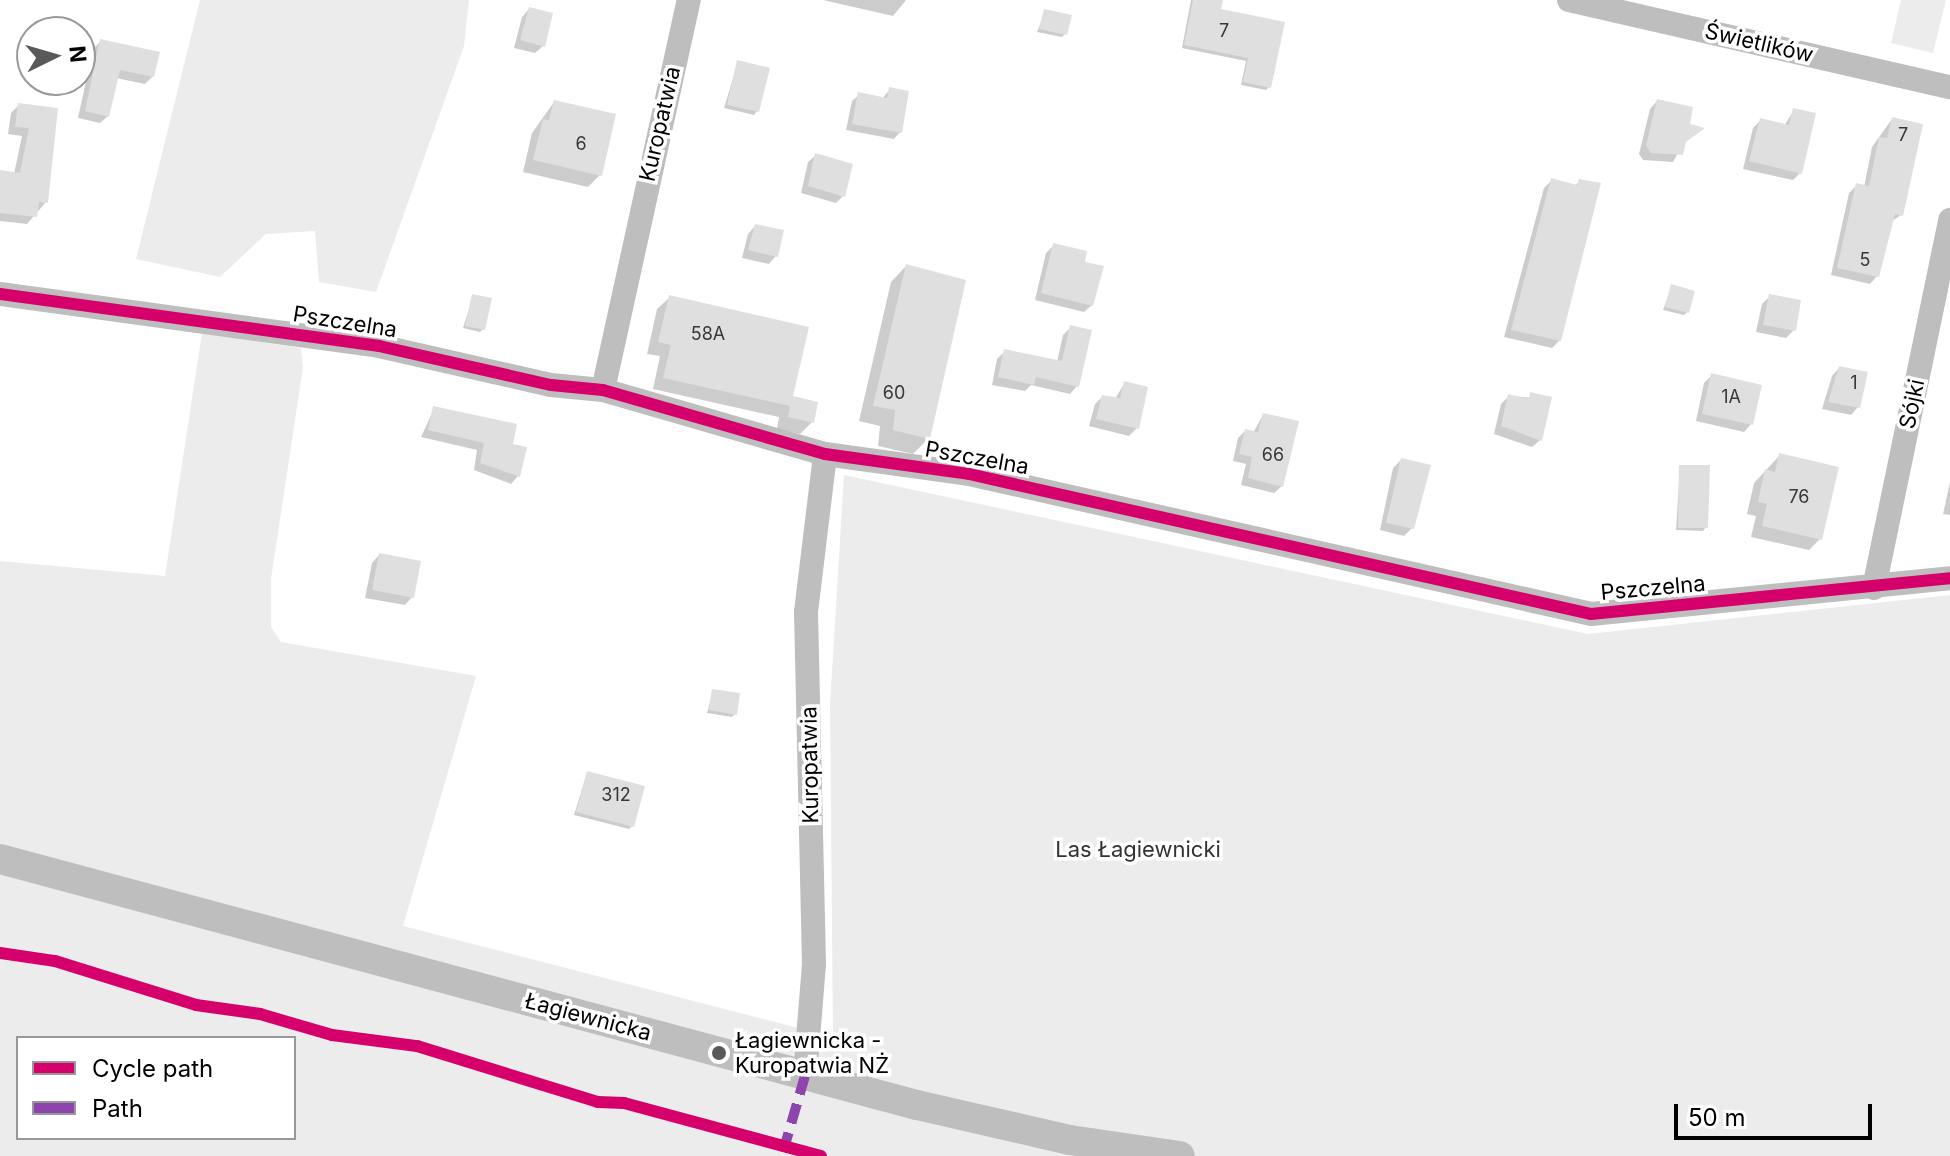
<!DOCTYPE html>
<html>
<head>
<meta charset="utf-8">
<style>
	body { margin:0 }
	#map { position:relative; width:1950px; height:1156px; overflow:hidden; background:#fff; font-family:Inter,sans-serif }
	div>[style] { position:absolute }
	[style*='--x'] { left:calc(var(--x)*1px); top:calc(var(--y)*1px); width:calc(var(--w)*1px); rotate:calc(var(--a)*1deg) }
	.green>* { inset:0; background:#ececec }
	.shadow>* { inset:0; background:#0003 }
	.building>* { inset:0; background:#dfdfdf }
	.minor>* { height:24px; margin:-12px; padding:0 12px; transform-origin:12px; border-radius:12px; background:#bebebe }
	.tertiary>* { height:30px; margin:-15px; padding:0 15px; transform-origin:15px; border-radius:15px; background:#bebebe }
	.quiet>* { height:10px; margin-top:-5px; transform-origin:0; background:repeating-linear-gradient(90deg,#8e44ad 0 20px,transparent 0 30px) }
	.cycleway>* { height:12px; margin:-6px; padding:0 6px; transform-origin:6px; border-radius:6px; background:#d6006c }
	.dots>* { width:22px; height:22px; translate:-50% -50%; box-sizing:border-box; border:4px solid #fff; border-radius:50% }
	span { translate:-50% -50%; white-space:nowrap; text-align:center; line-height:1.15; -webkit-text-stroke:7px #fff; paint-order:stroke }
	.number-label { font-size:18px; color:#383838 }
	.number-label span { -webkit-text-stroke-width:0 }
	.street-label { font-size:22px; color:#000 }
	.park-label { font-size:22px; color:#333 }
	.poi-label { font-size:22px; color:#000 }
	.left { translate:0 -50%; text-align:left }
	.legend { position:absolute; left:16px; top:1036px; width:280px; height:104px; box-sizing:border-box; background:#fff; border:2px solid #999; margin:0; padding:10px 14px; list-style:none; font-size:24px; color:#000 }
	.legend li { display:flex; align-items:center; gap:16px; height:40px }
	.legend b { width:40px; border:2px solid #999 }
	.north { position:absolute; left:16px; top:16px; width:80px; height:80px; box-sizing:border-box; background:#fff; border:2px solid #999; border-radius:50%; rotate:85deg; font-size:22px; font-weight:700; line-height:32px; text-align:center; color:#000 }
	.north::after { content:''; display:block; margin:auto; width:28px; height:36px; background:#595959; clip-path:polygon(50% 0,100% 100%,50% 72%,0 100%) }
	.scale { position:absolute; left:1674px; top:1104px; width:198px; height:36px; box-sizing:border-box; border:4px solid #000; border-top:0; padding-left:10px; font-size:24px; line-height:28px; white-space:nowrap; color:#000; -webkit-text-stroke:6px #fff; paint-order:stroke }
</style>
</head>
<body>
<div id="map">
	<div class="green">
		<div style="clip-path:polygon(200px 0,469px 0,464px 46px,376px 292px,319px 282px,315px 231px,266px 234px,220px 277px,136px 259px)"></div>
		<div style="clip-path:polygon(1901px 0,1946px 0,1933px 53px,1891px 43px)"></div>
		<div style="clip-path:polygon(evenodd,202px 333px,301px 348px,303px 367px,271px 579px,271px 627px,281px 642px,476px 676px,403px 926px,833px 1037px,830px 705px,844px 475px,1588px 634px,1950px 595px,1950px 1156px,0 1156px,0 561px,165px 576px,202px 333px,18px 1038px,294px 1038px,294px 1138px,18px 1138px,18px 1038px)"></div>
	</div>
	<div class="shadow">
		<div style="clip-path:polygon(823px 0,906px 0,893px 16px)"></div>
		<div style="clip-path:polygon(1191px 0,1221px 0,1219px 11px,1269px 87px,1266px 90px,1241px 85px,1246px 61px,1182px 48px)"></div>
		<div style="clip-path:polygon(529px 9px,543px 46px,535px 53px,514px 48px,522px 17px)"></div>
		<div style="clip-path:polygon(1045px 12px,1065px 34px,1062px 37px,1037px 32px)"></div>
		<div style="clip-path:polygon(101px 41px,153px 76px,145px 84px,116px 78px,108px 116px,100px 123px,78px 118px,93px 49px)"></div>
		<div style="clip-path:polygon(738px 62px,757px 111px,754px 115px,724px 108px)"></div>
		<div style="clip-path:polygon(890px 89px,900px 132px,894px 139px,846px 130px,852px 101px,859px 95px,882px 99px)"></div>
		<div style="clip-path:polygon(1657px 101px,1687px 126px,1701px 129px,1683px 144px,1673px 162px,1643px 160px,1639px 154px,1650px 109px)"></div>
		<div style="clip-path:polygon(554px 102px,600px 175px,588px 187px,523px 172px,532px 133px)"></div>
		<div style="clip-path:polygon(19px 105px,55px 109px,46px 202px,27px 224px,0 221px,0 174px,14px 174px,22px 136px,8px 134px,11px 113px)"></div>
		<div style="clip-path:polygon(1794px 110px,1800px 173px,1793px 180px,1743px 169px,1753px 128px,1761px 120px,1784px 126px)"></div>
		<div style="clip-path:polygon(1892px 119px,1901px 215px,1891px 222px,1877px 276px,1870px 284px,1831px 275px,1849px 193px,1857px 185px,1864px 187px,1872px 147px)"></div>
		<div style="clip-path:polygon(816px 155px,843px 196px,836px 203px,801px 193px,808px 162px)"></div>
		<div style="clip-path:polygon(1551px 181px,1574px 186px,1580px 181px,1560px 340px,1552px 348px,1504px 337px,1544px 188px)"></div>
		<div style="clip-path:polygon(755px 226px,776px 256px,769px 264px,742px 258px,748px 234px)"></div>
		<div style="clip-path:polygon(1054px 245px,1083px 263px,1092px 305px,1084px 312px,1035px 300px,1046px 253px)"></div>
		<div style="clip-path:polygon(906px 266px,929px 438px,913px 454px,878px 446px,880px 426px,859px 421px,891px 282px)"></div>
		<div style="clip-path:polygon(1672px 286px,1687px 312px,1684px 315px,1663px 310px)"></div>
		<div style="clip-path:polygon(473px 296px,483px 329px,480px 332px,463px 328px)"></div>
		<div style="clip-path:polygon(1770px 296px,1794px 330px,1786px 338px,1756px 332px,1762px 304px)"></div>
		<div style="clip-path:polygon(669px 298px,791px 398px,812px 422px,800px 434px,777px 429px,779px 417px,653px 389px,660px 356px,647px 354px,657px 309px)"></div>
		<div style="clip-path:polygon(1071px 327px,1077px 386px,1070px 394px,1031px 385px,1025px 391px,992px 385px,997px 359px,1005px 351px,1057px 362px,1063px 335px)"></div>
		<div style="clip-path:polygon(1839px 368px,1858px 407px,1851px 415px,1822px 409px,1832px 376px)"></div>
		<div style="clip-path:polygon(1712px 375px,1751px 424px,1744px 432px,1696px 421px,1704px 383px)"></div>
		<div style="clip-path:polygon(1124px 384px,1137px 428px,1129px 436px,1089px 426px,1095px 404px,1102px 397px,1115px 399px)"></div>
		<div style="clip-path:polygon(1509px 396px,1549px 399px,1540px 440px,1532px 447px,1494px 434px,1501px 404px)"></div>
		<div style="clip-path:polygon(434px 409px,511px 445px,518px 476px,511px 484px,474px 470px,477px 450px,421px 437px)"></div>
		<div style="clip-path:polygon(1263px 415px,1282px 486px,1274px 493px,1241px 485px,1246px 464px,1233px 461px,1238px 438px,1245px 431px,1253px 433px)"></div>
		<div style="clip-path:polygon(1780px 455px,1820px 539px,1809px 550px,1751px 537px,1756px 516px,1747px 514px,1754px 483px)"></div>
		<div style="clip-path:polygon(1401px 460px,1412px 528px,1404px 536px,1380px 530px,1393px 468px)"></div>
		<div style="clip-path:polygon(1680px 467px,1706px 527px,1703px 531px,1676px 530px)"></div>
		<div style="clip-path:polygon(1950px 482px,1950px 515px,1943px 514px)"></div>
		<div style="clip-path:polygon(379px 555px,412px 597px,405px 605px,365px 598px,372px 563px)"></div>
		<div style="clip-path:polygon(713px 691px,735px 714px,732px 717px,707px 713px)"></div>
		<div style="clip-path:polygon(587px 773px,632px 826px,629px 829px,574px 815px)"></div>
	</div>
	<div class="building">
		<div style="clip-path:polygon(1193px 0,1223px 0,1221px 9px,1285px 22px,1271px 88px,1243px 82px,1248px 58px,1184px 45px)"></div>
		<div style="clip-path:polygon(529px 7px,553px 13px,545px 47px,520px 40px)"></div>
		<div style="clip-path:polygon(1044px 9px,1072px 15px,1067px 35px,1039px 29px)"></div>
		<div style="clip-path:polygon(100px 39px,160px 52px,154px 77px,120px 70px,109px 117px,85px 111px)"></div>
		<div style="clip-path:polygon(737px 60px,770px 68px,759px 112px,727px 105px)"></div>
		<div style="clip-path:polygon(889px 87px,909px 91px,902px 133px,852px 124px,858px 92px,887px 98px)"></div>
		<div style="clip-path:polygon(1657px 99px,1693px 107px,1690px 124px,1705px 128px,1686px 142px,1683px 155px,1651px 153px,1646px 146px)"></div>
		<div style="clip-path:polygon(554px 100px,616px 114px,602px 176px,533px 160px,543px 119px,549px 120px)"></div>
		<div style="clip-path:polygon(18px 103px,58px 108px,48px 203px,39px 202px,37px 217px,0 213px,0 170px,20px 173px,29px 128px,15px 127px)"></div>
		<div style="clip-path:polygon(1793px 108px,1816px 113px,1802px 174px,1749px 161px,1760px 118px,1789px 125px)"></div>
		<div style="clip-path:polygon(1892px 117px,1923px 124px,1903px 216px,1895px 214px,1879px 277px,1837px 268px,1856px 183px,1869px 186px,1879px 137px,1887px 138px)"></div>
		<div style="clip-path:polygon(815px 153px,853px 164px,845px 197px,808px 186px)"></div>
		<div style="clip-path:polygon(1551px 178px,1577px 185px,1579px 179px,1601px 183px,1561px 341px,1511px 330px)"></div>
		<div style="clip-path:polygon(755px 224px,784px 230px,778px 257px,748px 250px)"></div>
		<div style="clip-path:polygon(1053px 243px,1087px 251px,1085px 262px,1104px 266px,1093px 306px,1041px 293px)"></div>
		<div style="clip-path:polygon(906px 264px,966px 280px,930px 439px,893px 430px,895px 410px,873px 406px)"></div>
		<div style="clip-path:polygon(1671px 284px,1695px 291px,1689px 313px,1665px 307px)"></div>
		<div style="clip-path:polygon(472px 294px,492px 298px,485px 330px,465px 326px)"></div>
		<div style="clip-path:polygon(1769px 294px,1801px 300px,1796px 331px,1763px 325px)"></div>
		<div style="clip-path:polygon(669px 295px,809px 327px,793px 396px,818px 402px,814px 423px,788px 417px,790px 406px,663px 378px,671px 345px,658px 342px)"></div>
		<div style="clip-path:polygon(1070px 325px,1092px 330px,1079px 387px,1036px 377px,1034px 385px,998px 377px,1004px 349px,1062px 361px)"></div>
		<div style="clip-path:polygon(1839px 366px,1868px 372px,1860px 408px,1828px 402px)"></div>
		<div style="clip-path:polygon(1711px 373px,1762px 385px,1753px 425px,1702px 414px)"></div>
		<div style="clip-path:polygon(1124px 381px,1148px 387px,1139px 429px,1096px 419px,1102px 395px,1120px 398px)"></div>
		<div style="clip-path:polygon(1530px 392px,1552px 397px,1542px 441px,1501px 426px,1508px 394px,1529px 399px)"></div>
		<div style="clip-path:polygon(433px 406px,517px 424px,513px 444px,527px 447px,520px 477px,480px 463px,484px 443px,428px 430px)"></div>
		<div style="clip-path:polygon(1263px 413px,1299px 421px,1283px 487px,1248px 478px,1252px 457px,1239px 454px,1245px 429px,1258px 432px)"></div>
		<div style="clip-path:polygon(1779px 453px,1839px 467px,1822px 540px,1762px 526px,1767px 504px,1758px 502px,1765px 469px,1775px 472px)"></div>
		<div style="clip-path:polygon(1401px 458px,1431px 465px,1414px 529px,1386px 523px)"></div>
		<div style="clip-path:polygon(1679px 465px,1710px 465px,1708px 528px,1678px 528px)"></div>
		<div style="clip-path:polygon(379px 553px,421px 561px,414px 598px,372px 590px)"></div>
		<div style="clip-path:polygon(712px 689px,740px 693px,737px 715px,709px 710px)"></div>
		<div style="clip-path:polygon(587px 771px,645px 786px,634px 827px,576px 812px)"></div>
	</div>
	<div class="minor">
		<div style="--x:1569;--y:0;--w:391;--a:12.9"></div>
		<div style="--x:0;--y:294;--w:383;--a:7.8"></div>
		<div style="--x:379;--y:346;--w:176;--a:12.8"></div>
		<div style="--x:551;--y:385;--w:52;--a:5.5"></div>
		<div style="--x:603;--y:390;--w:231;--a:16.1"></div>
		<div style="--x:825;--y:454;--w:145;--a:7.9"></div>
		<div style="--x:969;--y:474;--w:638;--a:12.68"></div>
		<div style="--x:1591;--y:614;--w:361;--a:-5.7"></div>
		<div style="--x:603;--y:390;--w:399;--a:-77.6"></div>
		<div style="--x:1874;--y:588;--w:376;--a:-78.3"></div>
		<div style="--x:805;--y:1076;--w:112;--a:-85.4"></div>
		<div style="--x:814;--y:964;--w:352;--a:-91.3"></div>
		<div style="--x:806;--y:612;--w:159;--a:-83.1"></div>
	</div>
	<div class="tertiary">
		<div style="--x:0;--y:859;--w:949;--a:15.02"></div>
		<div style="--x:917;--y:1105;--w:157;--a:12.9"></div>
		<div style="--x:1070;--y:1140;--w:111;--a:8.3"></div>
	</div>
	<div class="quiet">
		<div style="--x:783;--y:1152;--w:79;--a:-73.9"></div>
	</div>
	<div class="cycleway">
		<div style="--x:0;--y:294;--w:383;--a:7.8"></div>
		<div style="--x:379;--y:346;--w:176;--a:12.8"></div>
		<div style="--x:551;--y:385;--w:52;--a:5.5"></div>
		<div style="--x:603;--y:390;--w:231;--a:16.1"></div>
		<div style="--x:825;--y:454;--w:145;--a:7.9"></div>
		<div style="--x:969;--y:474;--w:638;--a:12.68"></div>
		<div style="--x:1591;--y:614;--w:361;--a:-5.7"></div>
		<div style="--x:0;--y:953;--w:56;--a:8.3"></div>
		<div style="--x:55;--y:961;--w:148;--a:17.3"></div>
		<div style="--x:196;--y:1005;--w:65;--a:8"></div>
		<div style="--x:260;--y:1014;--w:75;--a:16.3"></div>
		<div style="--x:332;--y:1035;--w:86;--a:7.4"></div>
		<div style="--x:417;--y:1046;--w:189;--a:17.2"></div>
		<div style="--x:598;--y:1102;--w:26;--a:2"></div>
		<div style="--x:624;--y:1103;--w:204;--a:15.1"></div>
	</div>
	<div class="dots">
		<div style="left:719px;top:1053px;background:#595959"></div>
	</div>
	<div class="number-label">
		<span style="left:1224px;top:31px">7</span>
		<span style="left:1903px;top:135px">7</span>
		<span style="left:581px;top:144px">6</span>
		<span style="left:1865px;top:260px">5</span>
		<span style="left:708px;top:334px">58A</span>
		<span style="left:1854px;top:383px">1</span>
		<span style="left:894px;top:393px">60</span>
		<span style="left:1731px;top:397px">1A</span>
		<span style="left:1273px;top:455px">66</span>
		<span style="left:1799px;top:497px">76</span>
		<span style="left:616px;top:795px">312</span>
	</div>
	<div class="street-label">
		<span style="left:1759px;top:43px;rotate:13deg">Świetlików</span>
		<span style="left:660px;top:124px;rotate:-77deg">Kuropatwia</span>
		<span style="left:345px;top:322px;rotate:9deg">Pszczelna</span>
		<span style="left:1912px;top:404px;rotate:-78deg">Sójki</span>
		<span style="left:977px;top:458px;rotate:10deg">Pszczelna</span>
		<span style="left:1653px;top:588px;rotate:-5deg">Pszczelna</span>
		<span style="left:810px;top:765px;rotate:-91deg">Kuropatwia</span>
		<span style="left:588px;top:1017px;rotate:15deg">Łagiewnicka</span>
	</div>
	<div class="park-label">
		<span style="left:1138px;top:850px">Las Łagiewnicki</span>
	</div>
	<div class="poi-label">
		<span class="left" style="left:735px;top:1053px">Łagiewnicka -<br>Kuropatwia NŻ</span>
	</div>
	<ul class="legend">
	<li><b style="height:10px;background:#d6006c"></b>Cycle path</li>
	<li><b style="height:10px;background:#8e44ad"></b>Path</li>
	</ul>
	<div class="north">N</div>
	<div class="scale">50 m</div>
</div>
</body>
</html>
